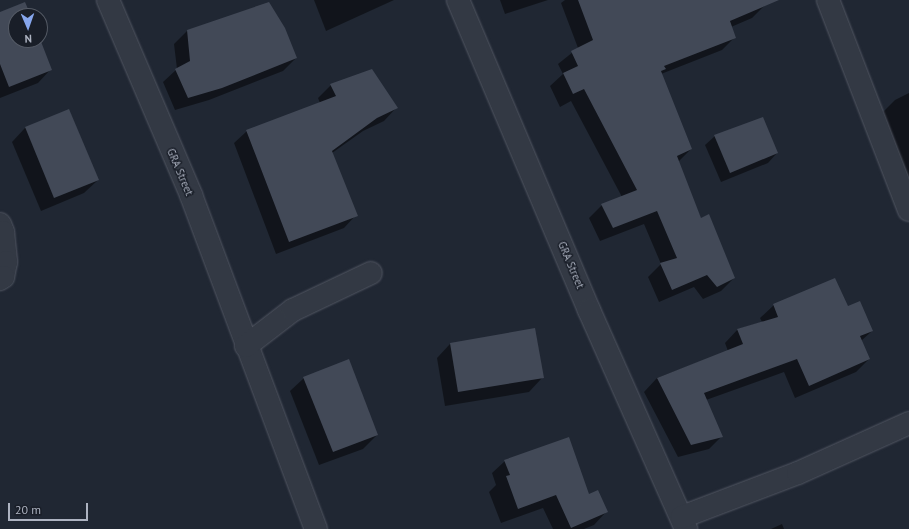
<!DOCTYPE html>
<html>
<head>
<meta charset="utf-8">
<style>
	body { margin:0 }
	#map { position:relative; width:909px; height:529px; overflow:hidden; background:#202733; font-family:"PT Sans",sans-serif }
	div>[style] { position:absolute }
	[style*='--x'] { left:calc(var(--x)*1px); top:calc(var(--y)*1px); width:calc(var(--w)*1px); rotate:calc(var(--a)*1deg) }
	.shadow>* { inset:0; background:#0007 }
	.building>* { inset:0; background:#424957 }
	.roads { filter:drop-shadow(0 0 1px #515662) drop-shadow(0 0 1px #515662) }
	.minor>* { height:22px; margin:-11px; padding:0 11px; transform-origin:11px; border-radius:11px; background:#333944 }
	span { translate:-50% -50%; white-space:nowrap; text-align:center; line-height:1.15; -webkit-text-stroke:3px #191e28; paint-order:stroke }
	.street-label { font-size:11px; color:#adb3c1 }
	.north { position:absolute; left:8px; top:8px; width:40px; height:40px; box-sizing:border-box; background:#191e28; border:1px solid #545a65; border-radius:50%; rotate:178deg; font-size:11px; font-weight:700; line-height:16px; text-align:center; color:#adb3c1 }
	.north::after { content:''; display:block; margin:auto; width:14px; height:18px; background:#86a6ed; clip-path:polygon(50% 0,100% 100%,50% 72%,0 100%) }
	.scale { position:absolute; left:8px; top:503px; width:80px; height:18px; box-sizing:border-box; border:2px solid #adb3c1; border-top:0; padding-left:5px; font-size:12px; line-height:14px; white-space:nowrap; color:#adb3c1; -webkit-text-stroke:3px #191e28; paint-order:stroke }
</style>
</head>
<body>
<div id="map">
	<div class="shadow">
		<div style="clip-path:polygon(314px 0,394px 0,326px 31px)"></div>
		<div style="clip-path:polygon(500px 0,548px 0,505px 14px)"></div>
		<div style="clip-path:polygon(565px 0,762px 0,765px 5px,752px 18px,731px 27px,735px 37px,722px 50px,661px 74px,691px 149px,678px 162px,701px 219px,734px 278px,721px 291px,703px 299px,694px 287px,659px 302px,648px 277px,661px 264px,644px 224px,600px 241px,589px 218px,602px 205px,622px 197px,571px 101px,560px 107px,550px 86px,563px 74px,558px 64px,578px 48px,561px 3px)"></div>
		<div style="clip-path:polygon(0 13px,29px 16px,16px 16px,16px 40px,51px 69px,38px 83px,0 98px)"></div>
		<div style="clip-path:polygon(187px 31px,296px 58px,283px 71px,209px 100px,175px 110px,163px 82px,177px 69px,174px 44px)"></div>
		<div style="clip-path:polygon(331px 85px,396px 108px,384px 121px,363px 131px,332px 153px,356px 215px,344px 228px,276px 254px,234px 143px,247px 131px,320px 103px,318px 98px)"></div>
		<div style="clip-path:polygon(909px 93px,909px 195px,878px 117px,895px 100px)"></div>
		<div style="clip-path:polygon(69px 110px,98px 180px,84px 193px,41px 211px,12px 142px,25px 128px)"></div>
		<div style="clip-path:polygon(715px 136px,777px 153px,768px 163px,721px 182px,705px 145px)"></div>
		<div style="clip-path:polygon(774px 305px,847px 308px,872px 331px,861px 341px,869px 359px,856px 372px,795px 398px,784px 372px,706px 400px,722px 436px,709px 449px,678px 457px,644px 392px,657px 378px,728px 351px,725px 343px,738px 329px,762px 322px,760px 318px)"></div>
		<div style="clip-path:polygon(450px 344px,542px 378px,529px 392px,445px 406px,437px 358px)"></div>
		<div style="clip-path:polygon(304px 378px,377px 435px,363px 449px,319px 465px,290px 391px)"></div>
		<div style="clip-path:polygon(505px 461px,589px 495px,606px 512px,594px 525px,584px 529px,553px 529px,543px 508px,501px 523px,489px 492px,496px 485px,492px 473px)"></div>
		<div style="clip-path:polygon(782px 524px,784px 529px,771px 529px)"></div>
	</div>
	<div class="building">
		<div style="clip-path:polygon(578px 0,779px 0,730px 21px,736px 38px,664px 66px,666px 69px,661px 71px,692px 149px,677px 156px,701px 218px,709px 214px,735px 278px,717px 287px,707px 275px,672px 290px,660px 263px,677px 258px,657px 211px,613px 228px,601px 204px,637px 190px,584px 89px,573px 94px,563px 73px,578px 66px,571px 51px,593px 40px)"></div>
		<div style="clip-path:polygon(25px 2px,31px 16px,16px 16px,16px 40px,40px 39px,52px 70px,9px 87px,0 64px,0 12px)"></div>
		<div style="clip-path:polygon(269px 2px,285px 28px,297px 58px,222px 88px,188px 98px,175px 69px,190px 61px,187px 30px)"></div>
		<div style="clip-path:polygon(372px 69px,398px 108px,377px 118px,332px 151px,358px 216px,289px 242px,246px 130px,336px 96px,330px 84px)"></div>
		<div style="clip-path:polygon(69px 109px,99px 180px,54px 198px,25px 127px)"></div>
		<div style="clip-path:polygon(763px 117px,778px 153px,730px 173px,714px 135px)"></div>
		<div style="clip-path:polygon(835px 278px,848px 306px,860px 301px,873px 331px,860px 336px,870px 359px,809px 386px,797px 359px,704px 393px,723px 437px,691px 445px,657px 378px,743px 344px,737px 329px,778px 317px,773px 304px)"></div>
		<div style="clip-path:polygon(535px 328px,544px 378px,458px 392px,450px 343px)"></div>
		<div style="clip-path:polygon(349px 359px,378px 435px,333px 452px,303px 377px)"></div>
		<div style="clip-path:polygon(569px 437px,589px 494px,598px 490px,608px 512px,571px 528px,556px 495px,518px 509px,506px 476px,510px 475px,504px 460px)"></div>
	</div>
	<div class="roads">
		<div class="minor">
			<div style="--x:108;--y:0;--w:212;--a:66.9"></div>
			<div style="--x:191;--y:195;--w:357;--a:69.5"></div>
			<div style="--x:458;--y:0;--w:337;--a:67.1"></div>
			<div style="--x:589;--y:310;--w:240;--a:66.1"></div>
			<div style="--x:828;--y:0;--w:225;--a:68.9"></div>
			<div style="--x:0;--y:224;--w:9;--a:69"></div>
			<div style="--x:3;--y:232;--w:30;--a:84"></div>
			<div style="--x:6;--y:262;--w:15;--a:101"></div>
			<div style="--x:3;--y:277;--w:4;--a:146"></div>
			<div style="--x:246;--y:346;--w:59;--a:-37.5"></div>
			<div style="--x:293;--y:310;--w:86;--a:-25.4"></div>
			<div style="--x:682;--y:517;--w:124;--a:-20.8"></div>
			<div style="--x:798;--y:473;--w:122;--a:-24.2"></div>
		</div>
	</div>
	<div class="street-label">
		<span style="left:180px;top:172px;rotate:67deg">GRA Street</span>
		<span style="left:571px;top:265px;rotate:67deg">GRA Street</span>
	</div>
	<div class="north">N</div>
	<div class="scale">20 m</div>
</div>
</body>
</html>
